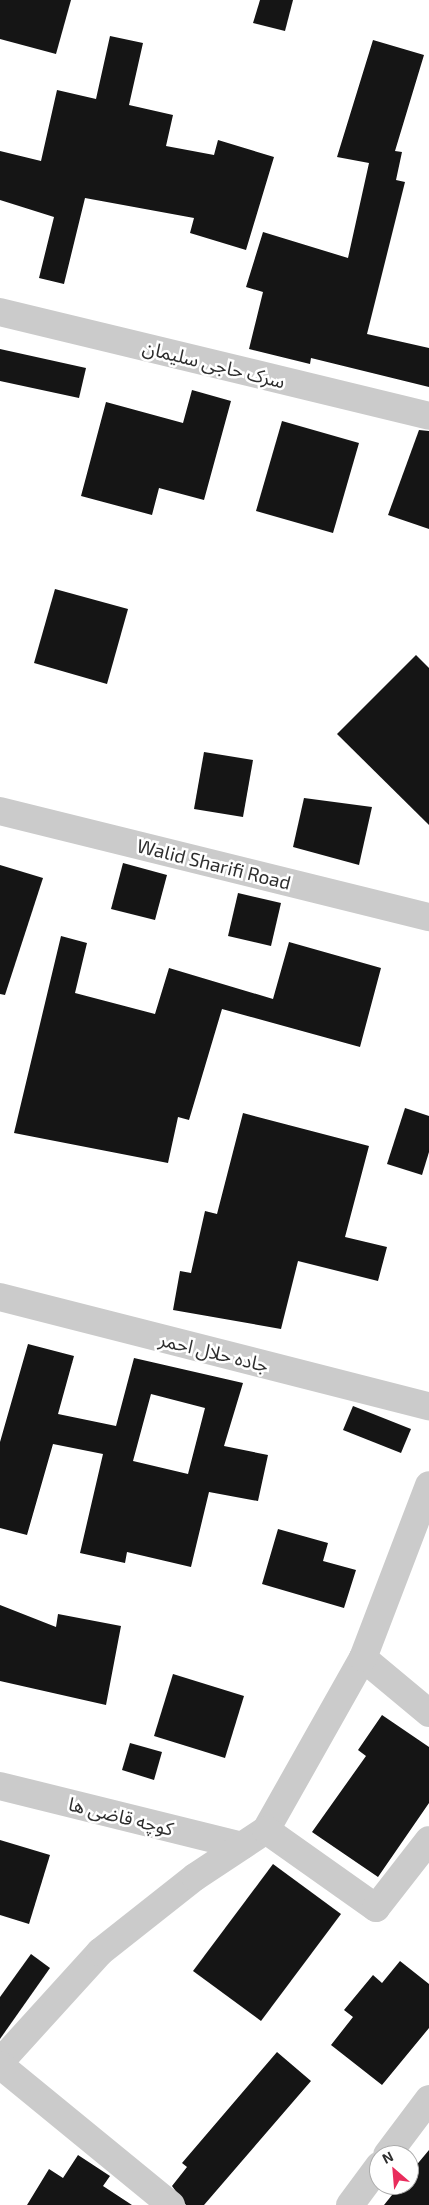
<!DOCTYPE html>
<html>
<head>
<meta charset="utf-8">
<style>
	body { margin:0 }
	#map { position:relative; width:429px; height:2205px; overflow:hidden; background:#fff; font-family:"Exo 2","Noto Sans Arabic",sans-serif }
	div>[style] { position:absolute }
	[style*='--x'] { left:calc(var(--x)*1px); top:calc(var(--y)*1px); width:calc(var(--w)*1px); rotate:calc(var(--a)*1deg) }
	.building>* { inset:0; background:#151515 }
	.minor>* { height:28px; margin:-14px; padding:0 14px; transform-origin:14px; border-radius:14px; background:#cbcbcb }
	span { translate:-50% -50%; white-space:nowrap; text-align:center; line-height:1.15; -webkit-text-stroke:5px #fff; paint-order:stroke }
	.street-label { font-size:19px; color:#2e2e2e }
	.north { position:absolute; left:369px; top:2145px; width:50px; height:50px; box-sizing:border-box; background:#fff; border:1px solid #ababab; border-radius:50%; rotate:333deg; font-size:14px; font-weight:700; line-height:20px; text-align:center; color:#2e2e2e }
	.north::after { content:''; display:block; margin:auto; width:18px; height:22px; background:#e92c5c; clip-path:polygon(50% 0,100% 100%,50% 72%,0 100%) }
</style>
</head>
<body>
<div id="map">
	<div class="building">
		<div style="clip-path:polygon(0 0,71px 0,56px 54px,0 39px)"></div>
		<div style="clip-path:polygon(260px 0,293px 0,285px 31px,253px 23px)"></div>
		<div style="clip-path:polygon(110px 36px,143px 43px,129px 105px,173px 115px,166px 146px,214px 155px,218px 140px,274px 157px,246px 250px,190px 233px,194px 218px,85px 198px,64px 284px,39px 278px,54px 217px,0 200px,0 151px,41px 161px,57px 90px,96px 99px)"></div>
		<div style="clip-path:polygon(373px 40px,424px 55px,395px 151px,402px 152px,396px 180px,405px 182px,367px 334px,429px 348px,429px 387px,311px 358px,310px 364px,249px 349px,263px 292px,246px 287px,263px 232px,348px 258px,369px 163px,337px 157px)"></div>
		<div style="clip-path:polygon(0 349px,86px 368px,79px 398px,0 381px)"></div>
		<div style="clip-path:polygon(192px 390px,231px 401px,204px 500px,159px 488px,152px 515px,81px 496px,106px 402px,183px 423px)"></div>
		<div style="clip-path:polygon(282px 421px,359px 443px,333px 533px,256px 511px)"></div>
		<div style="clip-path:polygon(419px 430px,429px 431px,429px 529px,388px 515px)"></div>
		<div style="clip-path:polygon(55px 589px,128px 609px,107px 684px,34px 663px)"></div>
		<div style="clip-path:polygon(416px 655px,429px 668px,429px 825px,337px 734px)"></div>
		<div style="clip-path:polygon(204px 752px,253px 760px,243px 817px,194px 809px)"></div>
		<div style="clip-path:polygon(304px 798px,372px 807px,359px 865px,293px 847px)"></div>
		<div style="clip-path:polygon(123px 863px,167px 875px,155px 920px,111px 909px)"></div>
		<div style="clip-path:polygon(0 865px,43px 878px,5px 995px,0 994px)"></div>
		<div style="clip-path:polygon(238px 893px,281px 903px,271px 946px,228px 936px)"></div>
		<div style="clip-path:polygon(61px 936px,87px 943px,75px 993px,155px 1014px,169px 968px,273px 999px,289px 942px,381px 968px,360px 1047px,222px 1009px,189px 1120px,178px 1117px,168px 1163px,14px 1133px)"></div>
		<div style="clip-path:polygon(405px 1108px,429px 1116px,429px 1152px,422px 1175px,387px 1164px)"></div>
		<div style="clip-path:polygon(243px 1113px,369px 1146px,345px 1237px,387px 1247px,378px 1281px,298px 1261px,281px 1329px,173px 1310px,180px 1271px,191px 1273px,205px 1211px,217px 1214px)"></div>
		<div style="clip-path:polygon(evenodd,28px 1344px,74px 1356px,58px 1414px,116px 1426px,134px 1358px,243px 1383px,224px 1446px,268px 1455px,258px 1501px,209px 1492px,191px 1567px,127px 1552px,125px 1563px,80px 1553px,103px 1454px,53px 1444px,27px 1535px,0 1528px,0 1442px,28px 1344px,151px 1394px,205px 1408px,188px 1474px,133px 1461px,151px 1394px)"></div>
		<div style="clip-path:polygon(353px 1406px,411px 1429px,401px 1453px,343px 1430px)"></div>
		<div style="clip-path:polygon(278px 1529px,328px 1543px,323px 1561px,356px 1570px,344px 1608px,262px 1584px)"></div>
		<div style="clip-path:polygon(0 1605px,56px 1627px,58px 1614px,121px 1626px,106px 1705px,0 1681px)"></div>
		<div style="clip-path:polygon(173px 1674px,244px 1696px,225px 1758px,154px 1736px)"></div>
		<div style="clip-path:polygon(382px 1715px,429px 1747px,429px 1803px,378px 1877px,312px 1832px,366px 1756px,358px 1750px)"></div>
		<div style="clip-path:polygon(130px 1743px,162px 1752px,154px 1780px,122px 1770px)"></div>
		<div style="clip-path:polygon(0 1840px,50px 1855px,29px 1924px,0 1915px)"></div>
		<div style="clip-path:polygon(273px 1864px,341px 1914px,261px 2021px,193px 1971px)"></div>
		<div style="clip-path:polygon(31px 1954px,50px 1968px,0 2039px,0 1997px)"></div>
		<div style="clip-path:polygon(400px 1961px,429px 1984px,429px 2028px,382px 2085px,331px 2045px,353px 2017px,344px 2010px,373px 1975px,382px 1983px)"></div>
		<div style="clip-path:polygon(277px 2052px,311px 2081px,204px 2205px,186px 2205px,172px 2186px,187px 2167px,182px 2163px)"></div>
		<div style="clip-path:polygon(429px 2150px,429px 2205px,384px 2205px,400px 2185px,409px 2185px,409px 2174px)"></div>
		<div style="clip-path:polygon(78px 2155px,110px 2176px,103px 2186px,132px 2205px,27px 2205px,49px 2169px,63px 2178px)"></div>
	</div>
	<div class="minor">
		<div style="--x:0;--y:312;--w:441;--a:13.6"></div>
		<div style="--x:0;--y:811;--w:442;--a:13.9"></div>
		<div style="--x:0;--y:1297;--w:443;--a:14.3"></div>
		<div style="--x:363;--y:1658;--w:86;--a:39.8"></div>
		<div style="--x:0;--y:1786;--w:249;--a:13.9"></div>
		<div style="--x:266;--y:1830;--w:197;--a:-60.6"></div>
		<div style="--x:363;--y:1658;--w:185;--a:-69.1"></div>
		<div style="--x:0;--y:2062;--w:149;--a:-47.7"></div>
		<div style="--x:100;--y:1952;--w:121;--a:-38.3"></div>
		<div style="--x:195;--y:1877;--w:85;--a:-33.5"></div>
		<div style="--x:266;--y:1830;--w:135;--a:35.3"></div>
		<div style="--x:376;--y:1908;--w:86;--a:-52.1"></div>
		<div style="--x:0;--y:2065;--w:221;--a:39.3"></div>
		<div style="--x:387;--y:2155;--w:70;--a:-53.1"></div>
		<div style="--x:350;--y:2205;--w:49;--a:-53.4"></div>
	</div>
	<div class="street-label">
		<span style="left:214px;top:364px;rotate:14deg">سرک حاجی سلیمان</span>
		<span style="left:214px;top:864px;rotate:14deg">Walid Sharifi Road</span>
		<span style="left:214px;top:1352px;rotate:14deg">جاده حلال احمر</span>
		<span style="left:121px;top:1816px;rotate:14deg">کوچه قاضی ها</span>
	</div>
	<div class="north">N</div>
</div>
</body>
</html>
